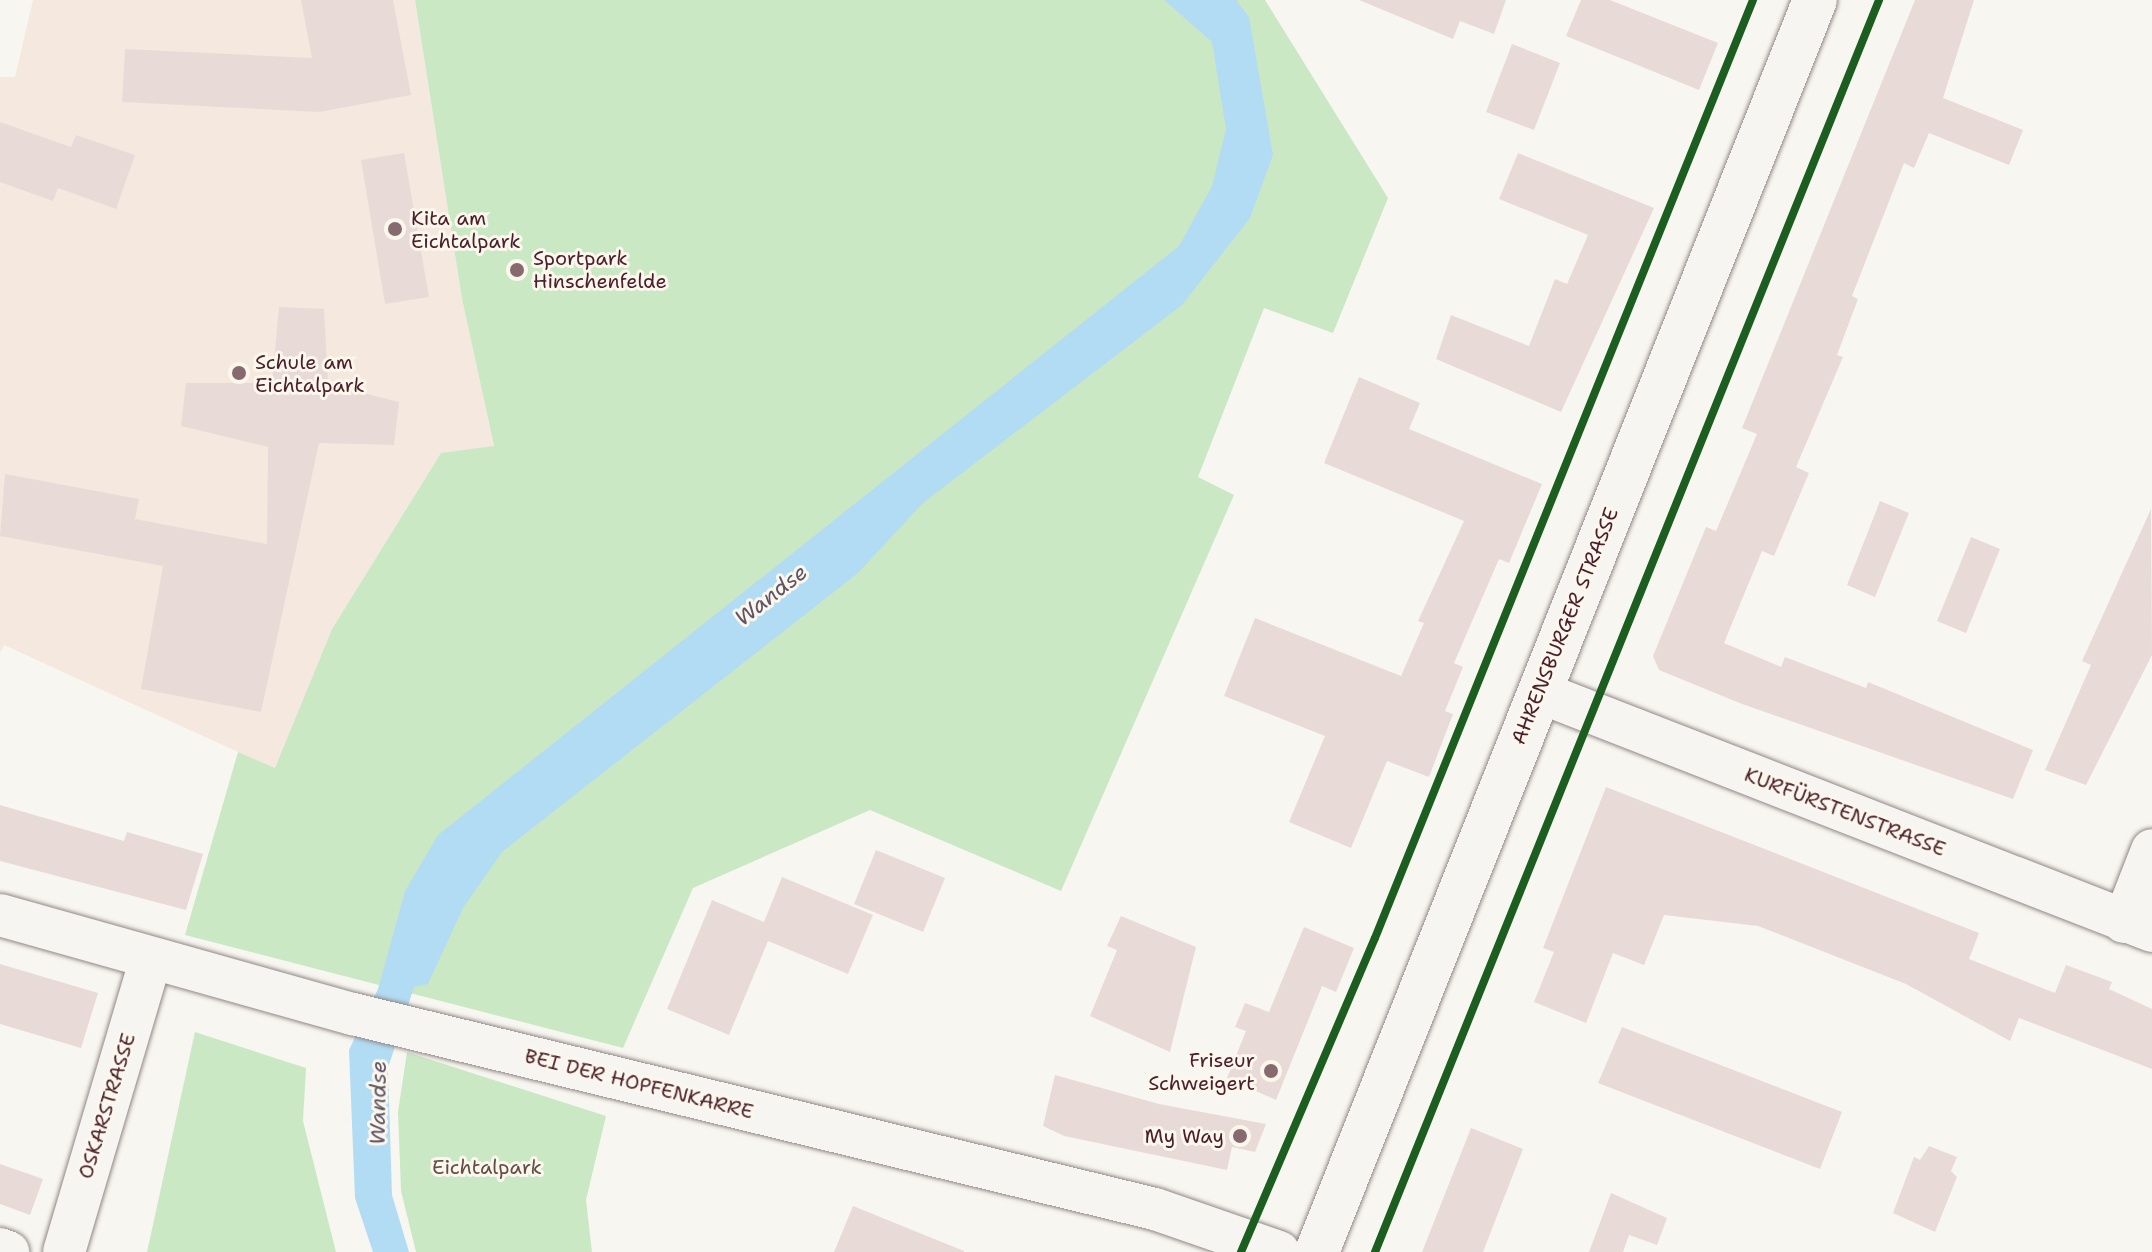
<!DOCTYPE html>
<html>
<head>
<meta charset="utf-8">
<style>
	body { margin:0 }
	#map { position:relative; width:2152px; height:1252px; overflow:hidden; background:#f8f6f0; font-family:"Shantell Sans",sans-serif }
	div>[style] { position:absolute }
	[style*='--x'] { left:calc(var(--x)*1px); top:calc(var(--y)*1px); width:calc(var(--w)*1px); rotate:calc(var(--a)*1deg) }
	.built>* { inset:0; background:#f5e8df }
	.green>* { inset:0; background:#cbe8c5 }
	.water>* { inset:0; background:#b2dcf3 }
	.building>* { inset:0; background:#e8dbd7 }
	.roads { filter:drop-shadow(0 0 2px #918787) drop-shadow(0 0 2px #918787) }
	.minor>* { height:42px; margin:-21px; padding:0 21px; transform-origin:21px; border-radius:21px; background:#f6f5f1 }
	.primary>* { height:44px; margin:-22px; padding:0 22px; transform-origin:22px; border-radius:22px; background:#f6f5f1 }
	.cycleway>* { height:8px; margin:-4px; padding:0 4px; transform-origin:4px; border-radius:4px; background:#1b5e20 }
	.dots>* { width:22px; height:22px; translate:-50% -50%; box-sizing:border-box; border:4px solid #fbf7ec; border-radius:50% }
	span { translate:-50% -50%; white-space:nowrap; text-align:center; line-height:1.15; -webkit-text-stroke:6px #fbf7ec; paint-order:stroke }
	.poi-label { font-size:20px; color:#4a1f2b }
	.left { translate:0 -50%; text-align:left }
	.right { translate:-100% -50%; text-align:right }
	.street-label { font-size:20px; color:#4a1f2b }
	.park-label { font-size:20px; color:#614e48 }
	.water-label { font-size:22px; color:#605467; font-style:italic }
</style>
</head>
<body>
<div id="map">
	<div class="built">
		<div style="clip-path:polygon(33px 0,415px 0,462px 299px,494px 447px,441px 453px,332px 629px,275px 769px,4px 645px,0 653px,0 77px,15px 77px)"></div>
	</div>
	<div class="green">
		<div style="clip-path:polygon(415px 0,1265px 0,1388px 198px,1333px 333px,1264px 308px,1198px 477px,1234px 495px,1061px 891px,870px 810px,693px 888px,623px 1048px,185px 935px,238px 752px,275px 768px,332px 629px,441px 453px,494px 446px,462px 299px)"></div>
		<div style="clip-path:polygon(195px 1032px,306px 1068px,303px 1121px,336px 1252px,147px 1252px)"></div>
		<div style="clip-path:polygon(407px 1052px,606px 1116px,586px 1200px,592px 1252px,416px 1252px,401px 1191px,398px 1112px)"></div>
	</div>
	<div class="water">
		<div style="clip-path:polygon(1164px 0,1236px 0,1249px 17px,1273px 155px,1250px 218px,1182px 305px,923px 503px,858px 573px,502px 852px,463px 908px,428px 984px,414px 987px,388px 1068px,392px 1195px,409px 1252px,373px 1252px,355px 1198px,349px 1050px,378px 989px,405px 891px,438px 835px,1179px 246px,1212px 186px,1226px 129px,1212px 42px)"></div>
	</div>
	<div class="building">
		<div style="clip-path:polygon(301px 0,393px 0,411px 95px,319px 112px,122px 102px,125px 49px,312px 58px)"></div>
		<div style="clip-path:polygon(1359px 0,1506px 0,1494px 34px,1460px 21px,1453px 39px)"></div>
		<div style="clip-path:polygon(1581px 0,1610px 0,1718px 43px,1699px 90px,1566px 36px)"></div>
		<div style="clip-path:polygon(1915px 0,1974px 0,1943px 98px,2023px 130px,2009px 165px,1929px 133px,1914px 168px,1904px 163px,1852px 296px,1858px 299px,1837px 355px,1843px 357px,1796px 467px,1809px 473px,1774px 556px,1762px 551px,1724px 643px,1781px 667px,1785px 657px,1866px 688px,1868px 682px,2033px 750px,2013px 799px,1742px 704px,1659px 670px,1653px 656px,1706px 527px,1716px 531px,1757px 434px,1742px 428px)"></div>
		<div style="clip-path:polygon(1512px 44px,1560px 63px,1534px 130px,1486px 112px)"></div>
		<div style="clip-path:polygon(0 122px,71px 147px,76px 135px,135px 155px,116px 209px,58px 188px,53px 201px,0 182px)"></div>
		<div style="clip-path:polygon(404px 153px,429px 297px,385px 304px,361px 160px)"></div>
		<div style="clip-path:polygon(1518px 153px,1654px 208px,1561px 412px,1436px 359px,1451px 315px,1529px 346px,1555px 279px,1567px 284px,1588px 235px,1499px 199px)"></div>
		<div style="clip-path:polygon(279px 307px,324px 309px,328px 384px,399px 402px,394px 445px,319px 443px,261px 712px,141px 689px,163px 566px,0 536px,5px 474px,139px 499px,135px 519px,267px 544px,268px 447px,181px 426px,186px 383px,272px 383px)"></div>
		<div style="clip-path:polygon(1359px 377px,1420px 403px,1409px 429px,1542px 484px,1509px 563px,1499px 559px,1454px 663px,1463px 667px,1445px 711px,1453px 714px,1429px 777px,1387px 761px,1351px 848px,1289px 822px,1325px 736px,1224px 696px,1255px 618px,1401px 676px,1424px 623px,1418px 621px,1464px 521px,1324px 463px)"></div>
		<div style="clip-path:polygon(1880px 501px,1909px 513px,1875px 597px,1847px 585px)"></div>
		<div style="clip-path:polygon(2151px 509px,2152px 655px,2086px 785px,2045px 770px,2091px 665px,2082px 661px)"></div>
		<div style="clip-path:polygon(1971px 537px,2000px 549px,1966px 633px,1937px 621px)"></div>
		<div style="clip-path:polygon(1606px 787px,1979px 933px,1969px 959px,2055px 993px,2066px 965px,2112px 982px,2109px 989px,2152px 1009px,2152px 1069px,2019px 1018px,2010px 1041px,1906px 984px,1758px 926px,1664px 915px,1644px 965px,1613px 953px,1586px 1023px,1534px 1002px,1554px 952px,1543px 948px)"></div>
		<div style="clip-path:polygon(0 805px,124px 841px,127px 832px,203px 854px,186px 910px,0 861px)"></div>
		<div style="clip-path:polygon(876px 850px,945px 878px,923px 932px,854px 904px)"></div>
		<div style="clip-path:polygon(782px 877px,873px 915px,848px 974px,768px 941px,729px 1035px,667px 1009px,712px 900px,764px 922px)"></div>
		<div style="clip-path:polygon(1121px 916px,1196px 947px,1170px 1052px,1090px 1016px,1117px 950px,1107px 946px)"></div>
		<div style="clip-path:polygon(1304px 927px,1354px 948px,1336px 992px,1322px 986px,1276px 1100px,1227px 1078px,1246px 1031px,1235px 1027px,1245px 1003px,1269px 1012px)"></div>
		<div style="clip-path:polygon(0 964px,98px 993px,81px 1048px,0 1024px)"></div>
		<div style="clip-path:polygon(1622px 1027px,1842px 1112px,1820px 1169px,1598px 1083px)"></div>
		<div style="clip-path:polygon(1055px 1075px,1159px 1104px,1266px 1124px,1255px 1152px,1232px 1147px,1227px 1170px,1064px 1136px,1043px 1126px)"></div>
		<div style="clip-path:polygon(1471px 1128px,1523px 1149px,1483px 1252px,1422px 1252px)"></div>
		<div style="clip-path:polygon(1929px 1146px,1957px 1157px,1951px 1171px,1957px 1177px,1935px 1232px,1893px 1213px,1914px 1157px,1920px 1160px)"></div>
		<div style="clip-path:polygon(0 1164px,43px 1179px,30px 1215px,0 1204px)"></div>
		<div style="clip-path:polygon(1611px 1193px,1667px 1218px,1657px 1245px,1629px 1235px,1623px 1252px,1589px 1252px)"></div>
		<div style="clip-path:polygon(853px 1206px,964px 1251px,964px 1252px,834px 1252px)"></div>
	</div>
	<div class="roads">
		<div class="minor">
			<div style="--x:1539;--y:692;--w:658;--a:21.3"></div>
			<div style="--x:0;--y:915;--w:367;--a:15.7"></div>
			<div style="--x:353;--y:1014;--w:825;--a:13.67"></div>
			<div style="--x:1155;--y:1209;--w:131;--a:19.1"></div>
			<div style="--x:2124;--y:922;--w:77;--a:-68.7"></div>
			<div style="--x:0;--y:1249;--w:9;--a:21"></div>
			<div style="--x:64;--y:1252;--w:306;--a:-73.5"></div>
		</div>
		<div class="primary">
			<div style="--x:1317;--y:1252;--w:1347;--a:-68.31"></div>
		</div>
	</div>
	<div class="cycleway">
		<div style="--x:1241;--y:1252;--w:341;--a:-66.9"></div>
		<div style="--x:1375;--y:938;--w:1011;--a:-68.05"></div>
		<div style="--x:1375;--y:1252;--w:1350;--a:-68.07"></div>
	</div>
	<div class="dots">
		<div style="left:395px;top:229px;background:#876a70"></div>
		<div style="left:517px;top:270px;background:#876a70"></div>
		<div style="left:239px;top:373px;background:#876a70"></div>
		<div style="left:1271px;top:1071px;background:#876a70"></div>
		<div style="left:1240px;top:1136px;background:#876a70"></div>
	</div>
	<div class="poi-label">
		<span class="left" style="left:411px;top:230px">Kita am<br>Eichtalpark</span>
		<span class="left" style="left:533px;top:270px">Sportpark<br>Hinschenfelde</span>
		<span class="left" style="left:255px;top:374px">Schule am<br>Eichtalpark</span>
		<span class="right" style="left:1255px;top:1072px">Friseur<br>Schweigert</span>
		<span class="right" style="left:1224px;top:1136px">My Way</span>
	</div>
	<div class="street-label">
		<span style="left:1565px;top:626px;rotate:-68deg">AHRENSBURGER STRASSE</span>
		<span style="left:1845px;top:812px;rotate:21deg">KURFÜRSTENSTRASSE</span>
		<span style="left:639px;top:1084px;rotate:14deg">BEI DER HOPFENKARRE</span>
		<span style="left:107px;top:1106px;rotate:-73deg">OSKARSTRASSE</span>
	</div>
	<div class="park-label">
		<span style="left:487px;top:1167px">Eichtalpark</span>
	</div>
	<div class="water-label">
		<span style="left:771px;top:595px;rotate:-38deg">Wandse</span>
		<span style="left:378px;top:1103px;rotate:-89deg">Wandse</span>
	</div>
</div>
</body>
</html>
